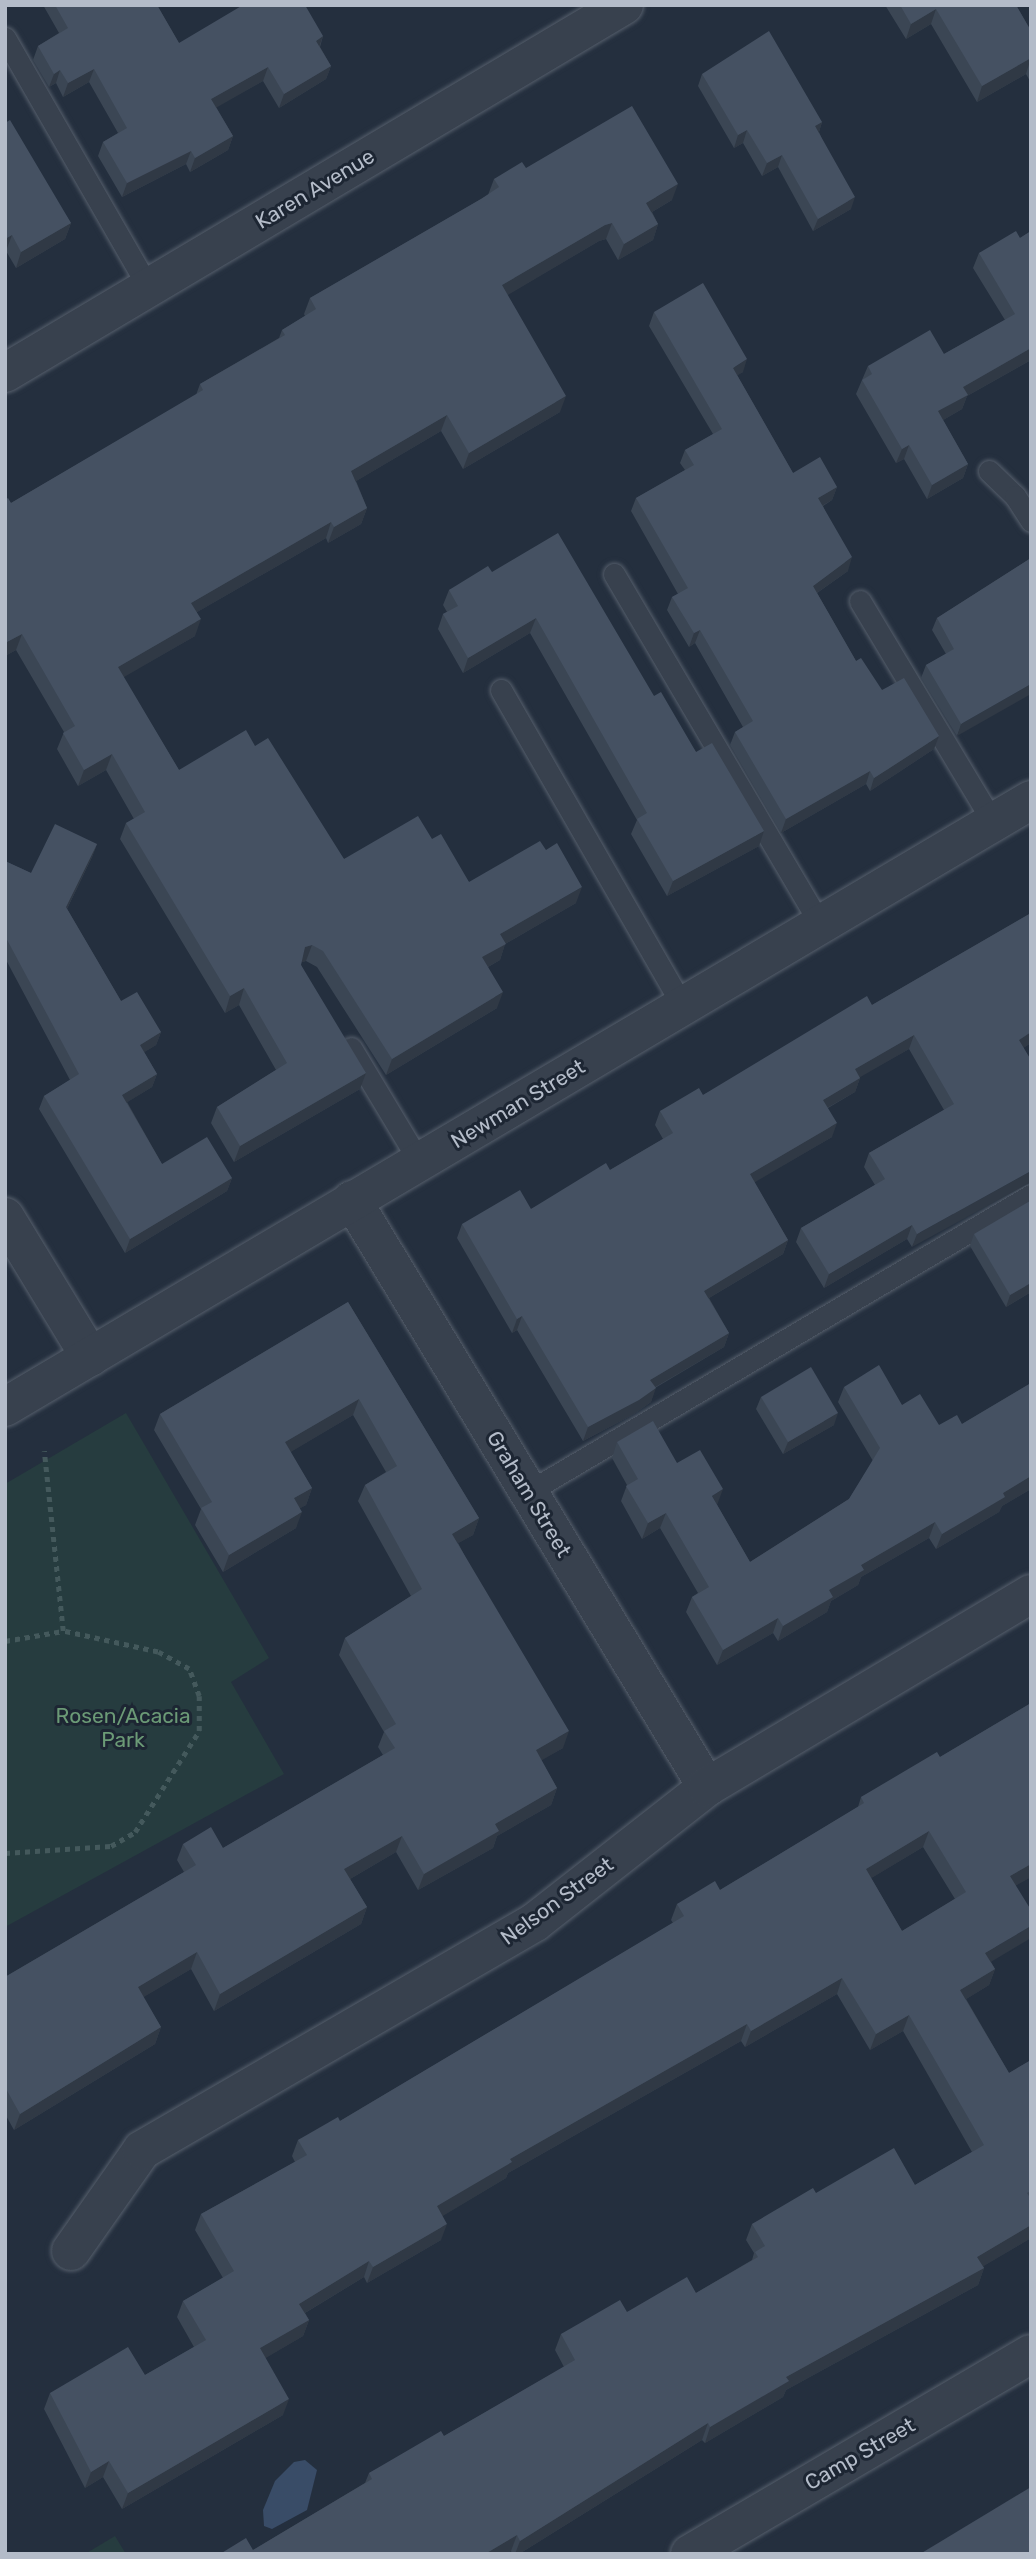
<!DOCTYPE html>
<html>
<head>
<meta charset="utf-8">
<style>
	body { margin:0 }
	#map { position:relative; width:1036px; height:2559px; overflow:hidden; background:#242f3e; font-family:Rubik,sans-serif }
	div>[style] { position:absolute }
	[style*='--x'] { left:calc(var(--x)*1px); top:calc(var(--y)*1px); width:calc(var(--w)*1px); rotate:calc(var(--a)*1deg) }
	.green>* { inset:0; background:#263c3f }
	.water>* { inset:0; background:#394c67 }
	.path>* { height:4.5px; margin-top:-2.25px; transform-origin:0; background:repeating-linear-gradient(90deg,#44595c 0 5px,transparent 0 10px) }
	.roads { filter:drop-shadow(0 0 2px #565f6c) drop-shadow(0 0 2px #565f6c) }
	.lane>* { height:21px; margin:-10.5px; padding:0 10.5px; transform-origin:10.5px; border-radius:10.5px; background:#38414e }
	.street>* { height:38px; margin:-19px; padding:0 19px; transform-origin:19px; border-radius:19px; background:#38414e }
	.wall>* { inset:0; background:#3b4654 }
	.shaded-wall>* { inset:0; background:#303945 }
	.building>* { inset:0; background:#455162 }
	span { translate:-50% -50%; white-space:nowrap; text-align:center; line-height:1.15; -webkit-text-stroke:6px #1d2633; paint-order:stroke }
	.street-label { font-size:21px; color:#b4bcc9 }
	.park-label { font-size:21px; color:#6b9a76 }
	.frame { position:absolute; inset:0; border:7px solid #b4bcc9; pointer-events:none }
</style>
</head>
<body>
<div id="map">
	<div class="green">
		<div style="clip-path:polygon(126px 1413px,269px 1658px,231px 1682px,284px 1774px,5px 1927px,5px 1484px)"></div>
		<div style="clip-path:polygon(115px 2536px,126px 2554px,85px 2554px)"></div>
	</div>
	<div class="water">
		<div style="clip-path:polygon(305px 2460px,317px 2470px,307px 2510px,272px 2529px,264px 2526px,263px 2510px,275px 2481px,294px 2462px)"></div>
	</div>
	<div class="path">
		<div style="--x:5;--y:1641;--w:59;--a:-9.8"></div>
		<div style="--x:63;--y:1631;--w:181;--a:-96"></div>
		<div style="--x:5;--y:1853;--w:106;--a:-3.8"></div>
		<div style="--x:111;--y:1846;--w:28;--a:-30"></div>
		<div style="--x:135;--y:1832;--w:120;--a:-57.6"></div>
		<div style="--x:199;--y:1731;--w:35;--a:-90"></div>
		<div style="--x:199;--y:1696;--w:29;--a:-110"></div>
		<div style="--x:189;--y:1669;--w:35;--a:-151"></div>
		<div style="--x:158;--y:1652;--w:97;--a:-167.5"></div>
	</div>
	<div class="roads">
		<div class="lane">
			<div style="--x:5;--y:38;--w:289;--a:60.1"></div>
			<div style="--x:989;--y:471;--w:36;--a:44"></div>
			<div style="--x:1015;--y:496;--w:30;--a:57"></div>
			<div style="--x:614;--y:574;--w:406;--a:59.5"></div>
			<div style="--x:860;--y:601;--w:258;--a:59"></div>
			<div style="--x:501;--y:690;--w:363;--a:60.1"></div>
			<div style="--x:351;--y:1048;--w:134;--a:59"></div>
			<div style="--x:528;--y:1492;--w:584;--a:-30.56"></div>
		</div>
		<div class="street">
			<div style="--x:5;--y:373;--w:720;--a:-30.73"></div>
			<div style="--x:352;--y:1200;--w:686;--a:58.84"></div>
			<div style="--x:5;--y:1217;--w:164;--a:58.7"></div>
			<div style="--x:5;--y:1407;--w:1192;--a:-30.61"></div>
			<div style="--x:71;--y:2251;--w:123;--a:-54.9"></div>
			<div style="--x:142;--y:2150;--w:454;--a:-30.1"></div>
			<div style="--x:535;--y:1922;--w:219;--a:-38.1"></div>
			<div style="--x:707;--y:1787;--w:377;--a:-30.8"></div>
			<div style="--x:690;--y:2554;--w:395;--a:-30.4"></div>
		</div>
	</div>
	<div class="wall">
		<div style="clip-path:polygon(43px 5px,157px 5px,179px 43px,323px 36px,320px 47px,331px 66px,326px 79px,279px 108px,263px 81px,216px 107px,233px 136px,228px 150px,190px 172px,186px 164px,122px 197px,98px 156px,103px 142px,118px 133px,89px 82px,63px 97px,56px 83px,49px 87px,33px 60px,38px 46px,59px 33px)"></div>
		<div style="clip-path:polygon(885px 5px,1016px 5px,1031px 31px,1031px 83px,1026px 74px,977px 102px,931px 24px,906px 39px)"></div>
		<div style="clip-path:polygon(702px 74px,822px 122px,819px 132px,851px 209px,813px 231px,778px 167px,762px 176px,743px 143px,734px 148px,698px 86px)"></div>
		<div style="clip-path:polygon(5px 123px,71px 223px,65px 239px,16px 268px,6px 251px,5px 251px)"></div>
		<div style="clip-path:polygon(526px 168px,672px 200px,652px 212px,658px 224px,653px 240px,618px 260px,606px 239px,599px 241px,507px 295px,560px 412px,463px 469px,441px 431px,356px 481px,367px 508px,361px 524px,328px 543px,326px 538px,197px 612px,195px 636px,123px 677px,179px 770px,255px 746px,344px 859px,432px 839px,469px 882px,576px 903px,505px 944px,500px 960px,488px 967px,497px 1008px,386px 1075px,317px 967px,306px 961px,301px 962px,301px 965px,360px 1089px,234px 1162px,211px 1123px,217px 1107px,276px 1070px,239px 1005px,225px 1013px,120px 839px,126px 823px,134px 819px,106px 770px,78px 786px,57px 749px,64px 732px,16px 650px,5px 656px,5px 500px,11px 503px,196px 395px,200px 384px,279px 338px,282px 330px,305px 316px,304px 314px,310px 298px,488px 195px,494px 179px)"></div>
		<div style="clip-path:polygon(1031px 231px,1031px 360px,967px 396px,962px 409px,943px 420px,968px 464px,963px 478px,927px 499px,904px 459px,896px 463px,856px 394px,868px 366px,944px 354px,1005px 320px,973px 268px,979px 253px,1020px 238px)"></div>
		<div style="clip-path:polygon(654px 312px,743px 372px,737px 375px,793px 473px,837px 487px,832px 500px,823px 506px,848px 571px,817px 593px,856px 661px,934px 749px,870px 791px,866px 784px,781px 833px,730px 745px,735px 732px,743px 727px,695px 643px,689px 647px,667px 610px,672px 597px,678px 594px,631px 511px,636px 498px,685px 470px,680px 463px,685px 450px,713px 434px,649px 326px)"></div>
		<div style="clip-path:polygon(1031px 558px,957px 736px,921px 678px,926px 665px,946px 654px,932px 630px,937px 618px)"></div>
		<div style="clip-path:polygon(492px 572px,654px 696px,696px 752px,759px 846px,667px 896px,631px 834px,637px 820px,530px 633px,463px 673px,438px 629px,443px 614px,447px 612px,443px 605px,449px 590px)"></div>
		<div style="clip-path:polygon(97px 844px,92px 857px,67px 909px,121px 1001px,161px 1032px,156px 1045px,144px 1052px,157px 1074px,152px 1087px,127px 1102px,162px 1164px,232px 1178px,227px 1191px,125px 1253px,39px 1109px,44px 1096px,70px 1080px,5px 958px,5px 861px,31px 873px)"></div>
		<div style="clip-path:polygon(1031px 913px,1031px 1043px,1023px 1048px,912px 1247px,907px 1239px,824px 1288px,796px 1242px,801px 1228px,875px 1185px,864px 1167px,869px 1153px,944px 1110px,909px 1049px,859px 1077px,860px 1078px,855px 1092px,828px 1108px,832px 1137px,754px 1182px,788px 1240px,783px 1254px,709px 1298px,729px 1333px,724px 1347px,655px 1388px,651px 1402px,634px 1414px,583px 1441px,517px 1330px,512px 1333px,457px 1238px,462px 1224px,531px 1209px,610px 1170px,663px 1139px,655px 1125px,660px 1111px,703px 1095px,872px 1005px)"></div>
		<div style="clip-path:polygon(974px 1234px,1031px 1292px,1006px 1307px,970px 1246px)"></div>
		<div style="clip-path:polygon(348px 1302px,479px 1518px,473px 1535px,458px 1543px,563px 1748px,541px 1760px,557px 1788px,551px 1805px,497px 1836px,493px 1848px,418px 1890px,396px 1852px,350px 1879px,367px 1907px,361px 1924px,214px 2011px,191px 1969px,143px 1997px,161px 2027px,155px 2044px,14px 2130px,5px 2114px,5px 1977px,184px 1872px,177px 1860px,183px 1844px,223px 1848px,383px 1755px,378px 1747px,384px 1732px,339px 1655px,345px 1638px,411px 1596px,358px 1501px,365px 1485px,386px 1472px,353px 1415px,290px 1452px,312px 1488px,306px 1505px,300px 1508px,296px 1528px,223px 1572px,195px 1525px,201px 1509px,154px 1430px,160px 1414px)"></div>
		<div style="clip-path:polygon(1031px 1383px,1031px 1489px,1002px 1506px,999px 1512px,936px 1549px,929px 1538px,861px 1577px,858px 1585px,831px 1601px,827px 1612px,778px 1641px,773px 1633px,717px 1665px,686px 1612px,692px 1597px,698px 1593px,660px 1528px,642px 1539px,621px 1501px,627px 1485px,612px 1458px,617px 1442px,677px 1463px,717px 1505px,750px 1562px,849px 1499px,873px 1461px,838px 1402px,844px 1387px,902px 1405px,939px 1425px,962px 1424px)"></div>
		<div style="clip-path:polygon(761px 1397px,834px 1425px,783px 1454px,756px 1409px)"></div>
		<div style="clip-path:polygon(evenodd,1031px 1703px,1031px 1877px,1016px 1885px,991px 1962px,995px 1969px,989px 1985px,966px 1999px,1009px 2073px,1031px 2060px,1031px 2238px,983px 2266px,984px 2268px,978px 2285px,786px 2390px,783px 2397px,705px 2443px,702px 2440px,519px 2554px,512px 2554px,511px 2551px,506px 2554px,220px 2554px,253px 2550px,365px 2483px,369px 2473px,444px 2436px,564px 2367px,555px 2350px,561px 2334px,627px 2312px,696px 2293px,752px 2260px,754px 2253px,746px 2240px,752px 2224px,816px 2193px,915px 2185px,972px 2152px,903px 2031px,870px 2050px,837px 1994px,745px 2047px,741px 2041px,508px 2173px,506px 2178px,442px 2216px,441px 2240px,367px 2283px,364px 2277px,305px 2313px,309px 2320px,303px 2336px,265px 2358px,283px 2415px,122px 2509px,103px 2477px,85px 2488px,44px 2409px,50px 2393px,145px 2375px,194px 2347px,177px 2317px,183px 2301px,223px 2278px,195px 2230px,201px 2214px,295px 2162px,292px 2156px,298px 2140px,340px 2121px,673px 1923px,671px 1920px,677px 1904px,720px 1890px,858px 1807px,861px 1797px,940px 1757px,1031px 1703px,923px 1847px,955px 1899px,902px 1931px,871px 1878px,923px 1847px)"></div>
	</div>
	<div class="shaded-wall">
		<div style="clip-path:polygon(936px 9px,931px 24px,906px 39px,911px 24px)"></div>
		<div style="clip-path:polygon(323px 36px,318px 50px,316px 41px)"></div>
		<div style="clip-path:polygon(1031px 58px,1026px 74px,977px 102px,982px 86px)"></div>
		<div style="clip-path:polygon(331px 66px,326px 79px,279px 108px,284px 94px)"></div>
		<div style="clip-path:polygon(268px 67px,263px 81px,207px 113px,211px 99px)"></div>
		<div style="clip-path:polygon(94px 69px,89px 82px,63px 97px,68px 83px)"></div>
		<div style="clip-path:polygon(60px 70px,56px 83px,49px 87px,54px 74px)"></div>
		<div style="clip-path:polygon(822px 122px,818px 135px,815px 126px)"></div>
		<div style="clip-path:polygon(747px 130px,743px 143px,734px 148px,738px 135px)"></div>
		<div style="clip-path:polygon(233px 136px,228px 150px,190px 172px,195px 158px)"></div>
		<div style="clip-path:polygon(191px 151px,186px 164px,122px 197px,127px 183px)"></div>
		<div style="clip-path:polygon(782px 155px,778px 167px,762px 176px,767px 163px)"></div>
		<div style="clip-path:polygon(678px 184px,672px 200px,640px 219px,646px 203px)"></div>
		<div style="clip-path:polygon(855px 197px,851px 209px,813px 231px,818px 219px)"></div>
		<div style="clip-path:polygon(71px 223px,65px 239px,16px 268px,21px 252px)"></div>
		<div style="clip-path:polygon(612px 223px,606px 239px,599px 241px,496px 302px,502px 285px,605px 225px)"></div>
		<div style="clip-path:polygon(658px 224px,653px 240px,618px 260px,624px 244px)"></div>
		<div style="clip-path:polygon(12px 235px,6px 251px,5px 251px,5px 239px)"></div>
		<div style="clip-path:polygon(1031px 348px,1031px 360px,967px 396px,962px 409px,933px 426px,938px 411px,963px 387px)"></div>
		<div style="clip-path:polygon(747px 359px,743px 372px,728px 381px,733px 368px)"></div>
		<div style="clip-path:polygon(566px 396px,560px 412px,463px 469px,469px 453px)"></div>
		<div style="clip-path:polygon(447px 415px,441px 431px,346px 487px,351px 471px)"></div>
		<div style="clip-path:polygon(909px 445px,904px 459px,896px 463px,902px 449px)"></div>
		<div style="clip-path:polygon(968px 464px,963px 478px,927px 499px,932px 485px)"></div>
		<div style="clip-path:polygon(837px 487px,832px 500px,813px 511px,818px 498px)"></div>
		<div style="clip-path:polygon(367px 508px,361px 524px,328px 543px,334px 527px)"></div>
		<div style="clip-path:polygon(331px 522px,326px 538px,185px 619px,191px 603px)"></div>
		<div style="clip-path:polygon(852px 557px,848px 571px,808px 599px,813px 586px)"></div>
		<div style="clip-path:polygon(536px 618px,530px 633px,463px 673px,468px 658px)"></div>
		<div style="clip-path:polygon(201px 619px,195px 636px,112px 684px,118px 667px)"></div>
		<div style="clip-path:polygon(700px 630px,695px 643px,689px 647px,694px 633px)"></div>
		<div style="clip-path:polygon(22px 634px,16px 650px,5px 656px,5px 643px)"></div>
		<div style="clip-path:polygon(1031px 684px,1031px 694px,957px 736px,961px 724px)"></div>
		<div style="clip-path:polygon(939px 736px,934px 749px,870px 791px,874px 778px)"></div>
		<div style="clip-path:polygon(112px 754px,106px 770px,78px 786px,84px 770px)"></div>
		<div style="clip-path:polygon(870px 771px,866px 784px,781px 833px,786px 819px)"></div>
		<div style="clip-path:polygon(764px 831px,759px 846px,667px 896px,673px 881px)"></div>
		<div style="clip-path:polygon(97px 844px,92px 857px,61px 921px,66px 907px)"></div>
		<div style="clip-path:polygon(582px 887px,576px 903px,505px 944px,500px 960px,477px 973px,482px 957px,500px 934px)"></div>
		<div style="clip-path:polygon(312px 945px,306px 961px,299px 963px,305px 947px)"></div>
		<div style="clip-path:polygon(244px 988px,239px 1005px,225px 1013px,230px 996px)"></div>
		<div style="clip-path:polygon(503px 992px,497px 1008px,386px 1075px,392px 1059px)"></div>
		<div style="clip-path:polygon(161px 1032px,156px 1045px,135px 1058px,140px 1045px)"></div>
		<div style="clip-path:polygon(1031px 1032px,1031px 1043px,1014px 1054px,1019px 1040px)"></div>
		<div style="clip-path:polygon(914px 1035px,909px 1049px,850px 1083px,855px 1069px)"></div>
		<div style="clip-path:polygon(366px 1073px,360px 1089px,234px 1162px,240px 1146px)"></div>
		<div style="clip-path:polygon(157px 1074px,152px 1087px,118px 1108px,122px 1095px)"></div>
		<div style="clip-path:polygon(860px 1078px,855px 1092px,818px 1113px,823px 1100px)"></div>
		<div style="clip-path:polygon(837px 1123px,832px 1137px,745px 1188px,750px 1174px)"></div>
		<div style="clip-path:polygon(1031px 1171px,1031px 1182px,912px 1247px,917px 1234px)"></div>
		<div style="clip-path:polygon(232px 1178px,227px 1191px,125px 1253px,130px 1239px)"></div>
		<div style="clip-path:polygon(912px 1225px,907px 1239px,824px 1288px,829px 1274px)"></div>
		<div style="clip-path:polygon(788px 1240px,783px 1254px,699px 1304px,704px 1291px)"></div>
		<div style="clip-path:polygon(1031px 1283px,1031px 1292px,1006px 1307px,1010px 1295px)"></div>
		<div style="clip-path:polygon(522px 1316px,517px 1330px,512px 1333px,517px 1319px)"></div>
		<div style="clip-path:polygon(729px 1333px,724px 1347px,645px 1393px,650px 1380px)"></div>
		<div style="clip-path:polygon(656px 1388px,651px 1402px,634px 1414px,583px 1441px,588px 1427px)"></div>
		<div style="clip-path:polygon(359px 1399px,353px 1415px,279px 1459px,285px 1442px)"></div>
		<div style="clip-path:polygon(838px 1413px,834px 1425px,783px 1454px,788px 1442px)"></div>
		<div style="clip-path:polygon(1031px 1476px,1031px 1489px,1002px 1506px,999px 1512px,936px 1549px,942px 1534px,1003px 1493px)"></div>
		<div style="clip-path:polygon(312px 1488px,306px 1505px,288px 1515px,294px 1498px)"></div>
		<div style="clip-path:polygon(723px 1489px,717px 1505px,712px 1496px)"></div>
		<div style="clip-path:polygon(302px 1512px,296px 1528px,223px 1572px,229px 1555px)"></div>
		<div style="clip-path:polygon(666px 1513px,660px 1528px,642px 1539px,648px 1523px)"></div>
		<div style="clip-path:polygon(479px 1518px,473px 1535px,446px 1550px,452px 1534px)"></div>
		<div style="clip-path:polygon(935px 1522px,929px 1538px,861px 1577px,858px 1585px,831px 1601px,827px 1612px,778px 1641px,783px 1626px,861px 1565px)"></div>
		<div style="clip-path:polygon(778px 1618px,773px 1633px,717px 1665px,723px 1650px)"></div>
		<div style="clip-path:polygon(569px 1731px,563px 1748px,530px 1767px,536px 1750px)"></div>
		<div style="clip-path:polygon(557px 1788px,551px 1805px,497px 1836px,493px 1848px,418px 1890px,424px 1874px,495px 1824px)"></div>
		<div style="clip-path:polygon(929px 1831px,923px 1847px,860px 1885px,866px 1869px)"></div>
		<div style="clip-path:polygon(402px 1836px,396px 1852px,338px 1886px,344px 1869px)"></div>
		<div style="clip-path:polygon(1031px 1864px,1031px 1877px,1005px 1892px,1010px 1876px)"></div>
		<div style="clip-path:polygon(367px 1907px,361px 1924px,214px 2011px,220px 1994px)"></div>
		<div style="clip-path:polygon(1031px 1926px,1031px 1938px,979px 1969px,985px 1953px)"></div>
		<div style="clip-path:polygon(197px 1952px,191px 1969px,132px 2004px,138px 1987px)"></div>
		<div style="clip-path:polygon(995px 1969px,989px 1985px,955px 2006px,960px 1990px)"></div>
		<div style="clip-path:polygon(842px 1978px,837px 1994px,745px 2047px,751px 2031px)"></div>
		<div style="clip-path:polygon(909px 2015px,903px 2031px,870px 2050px,876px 2034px)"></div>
		<div style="clip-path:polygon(747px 2024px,741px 2041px,508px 2173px,506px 2178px,431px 2223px,437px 2206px,510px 2159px)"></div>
		<div style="clip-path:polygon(161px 2027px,155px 2044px,14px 2130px,20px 2114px)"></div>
		<div style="clip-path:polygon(447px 2224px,441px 2240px,367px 2283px,373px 2267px)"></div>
		<div style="clip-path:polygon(1031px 2225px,1031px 2238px,972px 2273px,977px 2257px)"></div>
		<div style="clip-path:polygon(369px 2261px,364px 2277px,293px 2320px,299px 2304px)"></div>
		<div style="clip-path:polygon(984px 2268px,978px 2285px,786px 2390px,783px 2397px,705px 2443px,710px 2427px,786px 2377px)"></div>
		<div style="clip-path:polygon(309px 2320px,303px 2336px,254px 2365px,260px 2348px)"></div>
		<div style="clip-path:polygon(289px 2399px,283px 2415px,122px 2509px,128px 2493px)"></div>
		<div style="clip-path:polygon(708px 2423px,702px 2440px,519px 2554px,515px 2554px,520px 2541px)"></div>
		<div style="clip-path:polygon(109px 2461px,103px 2477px,85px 2488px,91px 2472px)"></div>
		<div style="clip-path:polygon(517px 2535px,511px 2551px,506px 2554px,485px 2554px)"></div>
	</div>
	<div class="building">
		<div style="clip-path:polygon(55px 5px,157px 5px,179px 43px,243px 5px,305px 5px,323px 36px,316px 41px,331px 66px,284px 94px,268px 67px,211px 99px,233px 136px,195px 158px,191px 151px,127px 183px,103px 142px,127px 128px,94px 69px,68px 83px,60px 70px,54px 74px,38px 46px,68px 28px)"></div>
		<div style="clip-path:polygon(900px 5px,1016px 5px,1031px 31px,1031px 58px,982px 86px,936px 9px,911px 24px)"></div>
		<div style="clip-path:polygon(769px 31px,822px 122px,815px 126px,855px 197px,818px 219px,782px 155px,767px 163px,747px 130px,738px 135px,702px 74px)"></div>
		<div style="clip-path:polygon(632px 106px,678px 184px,646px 203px,658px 224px,624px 244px,612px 223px,605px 225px,502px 285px,566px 396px,469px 453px,447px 415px,351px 471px,367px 508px,334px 527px,331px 522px,191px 603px,201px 619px,118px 667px,179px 770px,246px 730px,255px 746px,268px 738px,344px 859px,418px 816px,432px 839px,441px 834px,469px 882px,540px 841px,546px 850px,557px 843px,582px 887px,500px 934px,506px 944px,482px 957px,503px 992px,392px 1059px,323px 951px,312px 945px,305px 947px,301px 965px,366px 1073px,240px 1146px,217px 1107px,287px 1063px,244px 988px,230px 996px,126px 823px,145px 812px,112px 754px,84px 770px,63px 733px,75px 726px,22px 634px,5px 643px,5px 500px,8px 498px,11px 503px,203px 390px,200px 384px,285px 335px,282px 330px,316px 309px,310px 298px,481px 199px,499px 187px,494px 179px,522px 162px,526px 168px)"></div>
		<div style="clip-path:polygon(10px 120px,71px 223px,21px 252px,12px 235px,5px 239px,5px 123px)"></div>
		<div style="clip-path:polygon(1016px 231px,1020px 238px,1031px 231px,1031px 348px,963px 387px,968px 395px,938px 411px,968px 464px,932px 485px,909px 445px,902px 449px,862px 380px,872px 374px,868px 366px,930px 330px,944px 354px,1015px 314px,979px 253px)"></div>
		<div style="clip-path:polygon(703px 283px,747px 359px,733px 368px,793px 473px,820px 457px,837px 487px,818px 498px,852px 557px,813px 586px,856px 661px,861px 658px,882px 690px,904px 678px,939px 736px,874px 778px,870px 771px,786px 819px,735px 732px,753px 721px,700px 630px,694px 633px,672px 597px,688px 588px,636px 498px,694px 465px,685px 450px,722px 429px,654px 312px)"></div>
		<div style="clip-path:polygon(558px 533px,654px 696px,661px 692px,696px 752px,712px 743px,764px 831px,673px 881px,637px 819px,647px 813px,536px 618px,468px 658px,443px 614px,458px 606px,449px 590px,488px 566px,492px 572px)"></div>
		<div style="clip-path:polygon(1031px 558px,1031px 684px,961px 724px,926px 665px,954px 649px,937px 618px)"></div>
		<div style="clip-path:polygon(55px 824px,97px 844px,66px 907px,121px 1001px,137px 992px,161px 1032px,140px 1045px,157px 1074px,122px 1095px,162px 1164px,207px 1137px,232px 1178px,130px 1239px,44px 1096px,79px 1074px,5px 936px,5px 861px,31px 873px)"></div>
		<div style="clip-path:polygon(1031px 913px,1031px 1032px,1019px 1040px,1031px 1060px,1031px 1171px,917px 1234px,912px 1225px,829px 1274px,801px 1228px,885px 1179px,869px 1153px,954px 1104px,914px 1035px,855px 1069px,860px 1078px,823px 1100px,837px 1123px,750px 1174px,788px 1240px,704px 1291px,729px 1333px,650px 1380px,656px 1388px,639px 1400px,588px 1427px,522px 1316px,517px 1319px,462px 1224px,520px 1190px,531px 1209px,606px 1163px,610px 1170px,673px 1133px,660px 1111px,699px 1088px,703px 1095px,867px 996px,872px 1005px)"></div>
		<div style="clip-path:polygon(1030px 1201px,1031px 1283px,1010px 1295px,974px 1234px)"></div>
		<div style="clip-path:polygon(348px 1302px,479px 1518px,452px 1534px,569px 1731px,536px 1750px,557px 1788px,495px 1824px,499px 1831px,424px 1874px,402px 1836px,344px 1869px,367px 1907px,220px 1994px,197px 1952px,138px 1987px,161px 2027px,20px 2114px,5px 2087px,5px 1977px,196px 1865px,183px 1844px,211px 1827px,223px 1848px,395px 1748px,384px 1731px,396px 1724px,345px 1638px,422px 1589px,365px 1485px,397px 1466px,359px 1399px,285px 1442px,312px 1488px,294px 1498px,302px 1512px,229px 1555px,201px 1508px,212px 1502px,160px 1414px)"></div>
		<div style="clip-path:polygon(879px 1365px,902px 1405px,920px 1394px,939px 1425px,957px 1415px,962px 1424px,1031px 1383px,1031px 1476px,1003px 1493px,1005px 1497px,942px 1534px,935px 1522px,861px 1565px,864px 1570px,829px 1590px,833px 1597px,783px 1626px,778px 1618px,723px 1650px,692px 1597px,709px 1587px,666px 1513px,648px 1523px,626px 1486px,638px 1479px,617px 1442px,653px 1421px,677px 1463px,700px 1450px,723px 1489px,712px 1496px,750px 1562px,849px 1499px,880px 1448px,844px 1387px)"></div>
		<div style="clip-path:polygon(811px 1367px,838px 1413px,788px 1442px,761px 1397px)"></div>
		<div style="clip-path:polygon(evenodd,1031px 1703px,1031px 1864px,1010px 1876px,1031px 1910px,1031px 1926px,985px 1953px,995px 1969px,960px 1990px,1009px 2073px,1031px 2060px,1031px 2191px,1027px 2193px,1031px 2199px,1031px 2225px,977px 2257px,984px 2268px,786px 2377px,789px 2381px,710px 2427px,708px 2423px,520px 2541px,517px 2535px,485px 2554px,220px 2554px,246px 2538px,253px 2550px,372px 2479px,369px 2473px,441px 2431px,444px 2436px,563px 2367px,575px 2360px,561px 2334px,620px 2300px,627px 2312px,687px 2277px,696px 2293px,758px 2257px,755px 2252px,765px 2246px,752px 2224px,813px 2188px,816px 2193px,894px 2148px,915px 2185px,984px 2145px,909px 2015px,876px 2034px,842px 1978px,751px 2031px,747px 2024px,510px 2159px,512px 2162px,437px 2206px,447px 2224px,373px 2267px,369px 2261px,299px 2304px,309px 2320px,260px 2348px,289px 2399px,128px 2493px,109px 2461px,91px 2472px,50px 2393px,128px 2347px,145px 2375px,206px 2340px,183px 2301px,234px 2271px,201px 2214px,307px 2155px,298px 2140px,338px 2117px,340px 2121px,684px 1916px,677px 1904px,715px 1881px,720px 1890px,864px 1803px,861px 1797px,937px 1752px,940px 1757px,1031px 1703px,929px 1831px,966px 1892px,902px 1931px,866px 1869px,929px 1831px)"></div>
		<div style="clip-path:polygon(1031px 2487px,1031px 2554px,920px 2554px)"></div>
	</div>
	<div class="street-label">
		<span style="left:315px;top:189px;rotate:-31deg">Karen Avenue</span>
		<span style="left:518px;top:1104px;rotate:-31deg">Newman Street</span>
		<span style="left:529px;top:1494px;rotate:59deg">Graham Street</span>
		<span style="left:557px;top:1901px;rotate:-36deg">Nelson Street</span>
		<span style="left:860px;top:2454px;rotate:-30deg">Camp Street</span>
	</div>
	<div class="park-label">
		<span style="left:123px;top:1728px">Rosen/Acacia<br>Park</span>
	</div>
	<div class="frame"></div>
</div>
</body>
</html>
